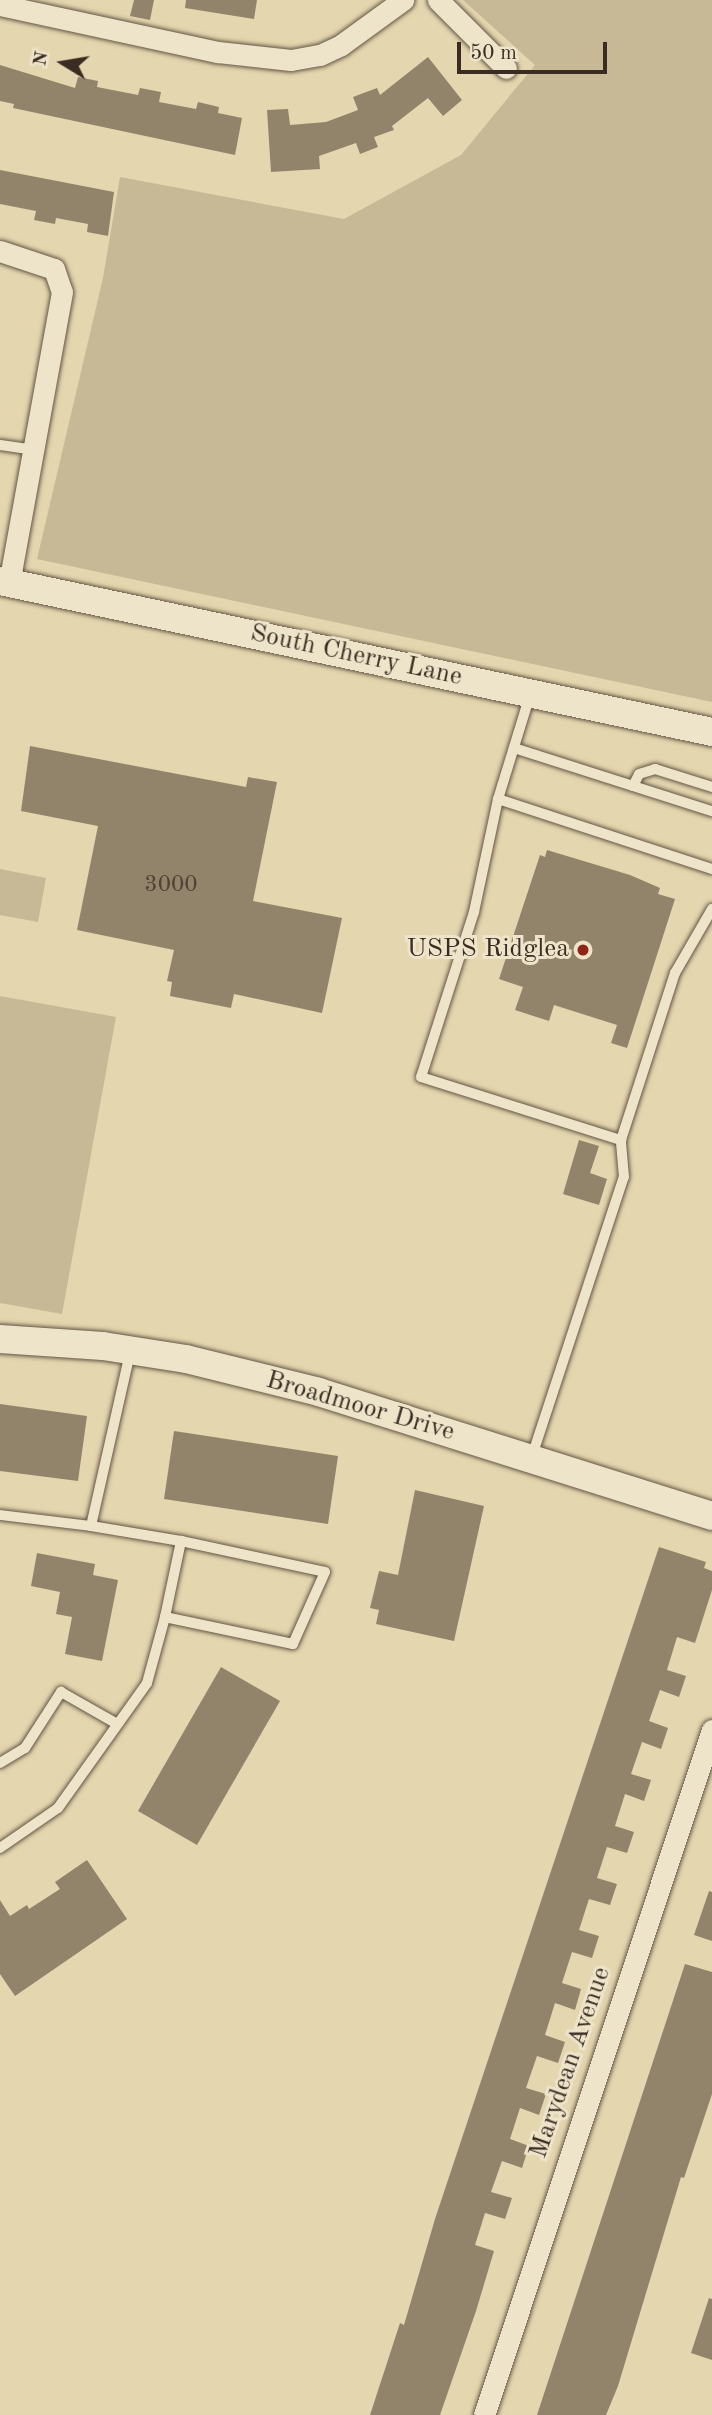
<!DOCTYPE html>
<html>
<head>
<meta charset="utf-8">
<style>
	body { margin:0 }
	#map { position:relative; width:712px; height:2415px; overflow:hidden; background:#e4d6ae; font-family:"Old Standard TT",serif }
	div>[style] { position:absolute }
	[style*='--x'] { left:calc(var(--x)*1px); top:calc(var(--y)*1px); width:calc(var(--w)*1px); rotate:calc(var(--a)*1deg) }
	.green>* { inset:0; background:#c7b996 }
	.building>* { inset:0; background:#92846b }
	.roads { filter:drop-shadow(0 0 2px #645645) drop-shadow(0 0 2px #645645) }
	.service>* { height:10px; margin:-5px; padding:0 5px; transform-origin:5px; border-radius:5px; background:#ede4ca }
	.minor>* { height:21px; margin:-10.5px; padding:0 10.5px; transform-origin:10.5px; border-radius:10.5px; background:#ede4ca }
	.tertiary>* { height:28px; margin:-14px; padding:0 14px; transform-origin:14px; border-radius:14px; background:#ede4ca }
	.dots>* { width:19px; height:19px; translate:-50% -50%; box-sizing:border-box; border:4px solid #ede4ca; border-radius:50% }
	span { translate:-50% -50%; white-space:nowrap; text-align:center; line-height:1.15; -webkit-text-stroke:6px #ede4ca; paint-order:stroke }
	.number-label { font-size:23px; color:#504234 }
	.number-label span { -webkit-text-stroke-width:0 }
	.street-label { font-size:26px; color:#3a2c22 }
	.poi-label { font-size:26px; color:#3a2c22 }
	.right { translate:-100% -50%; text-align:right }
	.north { position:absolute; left:28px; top:28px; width:70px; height:70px; -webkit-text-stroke:5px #ede4ca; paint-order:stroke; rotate:281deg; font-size:19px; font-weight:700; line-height:28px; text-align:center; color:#3a2c22 }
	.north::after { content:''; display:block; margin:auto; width:24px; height:32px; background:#3a2c22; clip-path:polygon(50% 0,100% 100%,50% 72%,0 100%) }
	.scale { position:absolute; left:457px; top:42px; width:150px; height:32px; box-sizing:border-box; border:4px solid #3a2c22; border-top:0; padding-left:9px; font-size:21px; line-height:24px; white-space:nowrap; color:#3a2c22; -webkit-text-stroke:5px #ede4ca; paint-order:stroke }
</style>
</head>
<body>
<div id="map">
	<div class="green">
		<div style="clip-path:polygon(463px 0,712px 0,712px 702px,37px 559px,103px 278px,120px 177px,344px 219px,461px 155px,535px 65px)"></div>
		<div style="clip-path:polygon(0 869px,46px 878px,38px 922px,0 915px)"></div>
		<div style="clip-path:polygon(0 996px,116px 1017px,62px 1314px,0 1303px)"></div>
	</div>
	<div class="building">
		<div style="clip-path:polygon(134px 0,154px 0,150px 20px,130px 16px)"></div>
		<div style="clip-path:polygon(186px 0,257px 0,254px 19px,185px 8px)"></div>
		<div style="clip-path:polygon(428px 57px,462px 100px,443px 116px,428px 98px,392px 126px,394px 130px,374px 137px,378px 147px,360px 154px,356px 143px,319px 156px,320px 169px,271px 172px,267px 110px,288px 109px,290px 125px,326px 122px,358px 110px,353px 97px,377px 88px,380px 95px)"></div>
		<div style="clip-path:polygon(0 65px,75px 88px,78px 77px,98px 81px,97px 87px,138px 95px,140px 88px,161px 92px,159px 102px,196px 109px,198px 102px,219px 107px,218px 113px,242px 118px,235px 155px,13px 108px,14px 104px,0 101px)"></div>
		<div style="clip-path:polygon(0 170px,114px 192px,108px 236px,87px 232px,88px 224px,56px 218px,55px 224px,34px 220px,36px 211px,0 204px)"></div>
		<div style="clip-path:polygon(30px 746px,246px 787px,248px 777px,277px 782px,253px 901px,342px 918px,322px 1013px,234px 994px,231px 1008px,170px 996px,172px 982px,167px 981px,174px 950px,77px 930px,98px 826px,21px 811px)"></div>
		<div style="clip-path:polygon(547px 850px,630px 875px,660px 888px,658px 894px,675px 899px,627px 1048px,611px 1043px,617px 1025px,554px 1005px,549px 1021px,515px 1010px,523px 987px,499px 979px,540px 855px,545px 857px)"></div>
		<div style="clip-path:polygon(579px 1140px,599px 1146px,590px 1173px,607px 1179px,599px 1205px,563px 1194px)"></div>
		<div style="clip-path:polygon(0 1404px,87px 1416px,78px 1481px,0 1471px)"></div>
		<div style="clip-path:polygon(174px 1431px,338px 1456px,328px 1524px,164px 1499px)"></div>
		<div style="clip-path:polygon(415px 1490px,484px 1506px,454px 1641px,376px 1624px,379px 1610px,370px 1608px,379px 1571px,398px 1575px)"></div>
		<div style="clip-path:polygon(659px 1547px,706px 1562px,704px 1568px,712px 1571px,712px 1590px,695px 1643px,677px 1637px,667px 1670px,686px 1676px,679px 1697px,660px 1690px,649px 1721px,668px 1728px,661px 1749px,642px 1742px,631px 1774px,651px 1780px,644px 1801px,625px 1794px,615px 1826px,634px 1832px,627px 1853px,607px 1847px,597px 1878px,617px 1884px,610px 1905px,589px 1899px,579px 1930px,599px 1936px,592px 1958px,572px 1952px,562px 1983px,581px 1989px,575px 2010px,555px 2003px,545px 2035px,565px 2042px,558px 2063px,537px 2056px,526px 2088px,546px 2094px,539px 2115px,520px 2108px,510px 2139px,529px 2146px,522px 2168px,502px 2161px,491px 2192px,512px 2198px,505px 2219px,485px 2213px,475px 2245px,494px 2251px,476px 2311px,440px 2415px,370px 2415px,400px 2323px,404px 2325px,435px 2219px)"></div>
		<div style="clip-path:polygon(37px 1553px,95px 1564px,93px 1575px,118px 1580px,102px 1661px,65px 1654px,72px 1617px,56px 1614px,60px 1592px,31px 1586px)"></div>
		<div style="clip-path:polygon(221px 1667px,280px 1701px,197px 1845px,138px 1811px)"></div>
		<div style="clip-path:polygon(87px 1860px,127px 1919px,15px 1996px,0 1974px,0 1900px,10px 1916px,27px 1905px,29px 1909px,60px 1889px,55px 1882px)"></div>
		<div style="clip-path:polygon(709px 1891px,712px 1892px,712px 1941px,694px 1935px)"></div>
		<div style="clip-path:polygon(685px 1964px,712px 1972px,712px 2094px,684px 2178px,681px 2177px,618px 2386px,606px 2415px,537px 2415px)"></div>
		<div style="clip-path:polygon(709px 2298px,712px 2299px,712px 2360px,691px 2353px)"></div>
	</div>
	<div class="roads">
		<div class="service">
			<div style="--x:0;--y:445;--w:34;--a:8"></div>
			<div style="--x:530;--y:695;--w:109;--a:107.1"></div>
			<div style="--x:498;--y:799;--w:225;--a:18.1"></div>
			<div style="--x:514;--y:748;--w:208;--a:17.7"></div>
			<div style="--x:633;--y:786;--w:13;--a:-63"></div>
			<div style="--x:639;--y:774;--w:17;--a:-17"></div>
			<div style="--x:655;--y:769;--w:60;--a:17.5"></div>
			<div style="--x:498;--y:799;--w:116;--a:102"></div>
			<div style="--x:474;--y:912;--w:173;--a:107.8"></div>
			<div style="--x:421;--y:1077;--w:210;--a:17.5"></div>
			<div style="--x:532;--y:1456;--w:294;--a:-71.8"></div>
			<div style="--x:624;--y:1177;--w:37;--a:-95"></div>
			<div style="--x:621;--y:1140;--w:176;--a:-72.1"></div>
			<div style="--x:675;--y:973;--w:74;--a:-60"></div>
			<div style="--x:0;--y:1515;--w:92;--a:6.9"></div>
			<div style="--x:91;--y:1526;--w:177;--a:-77.3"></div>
			<div style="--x:91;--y:1526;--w:91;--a:9.5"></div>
			<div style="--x:181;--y:1541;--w:147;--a:12.1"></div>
			<div style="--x:325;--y:1572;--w:79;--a:114"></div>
			<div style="--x:293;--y:1644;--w:131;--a:-168.1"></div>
			<div style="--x:165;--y:1617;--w:78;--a:-78.1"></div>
			<div style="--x:0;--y:1763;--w:29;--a:-31"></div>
			<div style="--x:25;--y:1748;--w:67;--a:-57.3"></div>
			<div style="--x:61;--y:1692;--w:64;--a:29.7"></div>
			<div style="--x:0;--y:1848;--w:70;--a:-34.6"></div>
			<div style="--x:58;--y:1808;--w:153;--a:-54.5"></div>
			<div style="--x:147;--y:1683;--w:68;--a:-74.7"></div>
		</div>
		<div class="minor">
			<div style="--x:438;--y:0;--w:96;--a:45"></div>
			<div style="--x:0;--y:5;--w:223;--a:12.2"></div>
			<div style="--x:218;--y:52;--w:73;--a:6.3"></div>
			<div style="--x:291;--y:60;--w:29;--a:-10"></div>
			<div style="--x:320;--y:55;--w:23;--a:-25"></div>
			<div style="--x:341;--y:45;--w:77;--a:-36"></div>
			<div style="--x:0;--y:251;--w:57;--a:18.4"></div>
			<div style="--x:54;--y:269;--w:24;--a:71"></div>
			<div style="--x:62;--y:292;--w:296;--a:100.3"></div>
			<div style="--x:484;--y:2415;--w:722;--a:-71.59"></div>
		</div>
		<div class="tertiary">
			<div style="--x:0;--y:581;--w:728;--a:11.97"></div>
			<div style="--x:0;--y:1339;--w:103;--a:3.9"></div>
			<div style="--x:103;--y:1346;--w:84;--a:8.9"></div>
			<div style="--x:186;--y:1359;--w:137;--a:13.9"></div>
			<div style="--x:319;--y:1392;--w:412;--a:17.5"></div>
		</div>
	</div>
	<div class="dots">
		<div style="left:583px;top:950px;background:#8f2418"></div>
	</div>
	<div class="number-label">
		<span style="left:171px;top:885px">3000</span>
	</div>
	<div class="street-label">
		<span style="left:356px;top:656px;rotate:12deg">South Cherry Lane</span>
		<span style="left:360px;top:1407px;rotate:16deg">Broadmoor Drive</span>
		<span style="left:571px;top:2063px;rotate:-71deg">Marydean Avenue</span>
	</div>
	<div class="poi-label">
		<span class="right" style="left:569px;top:950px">USPS Ridglea</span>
	</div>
	<div class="north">N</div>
	<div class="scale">50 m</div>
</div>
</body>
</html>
